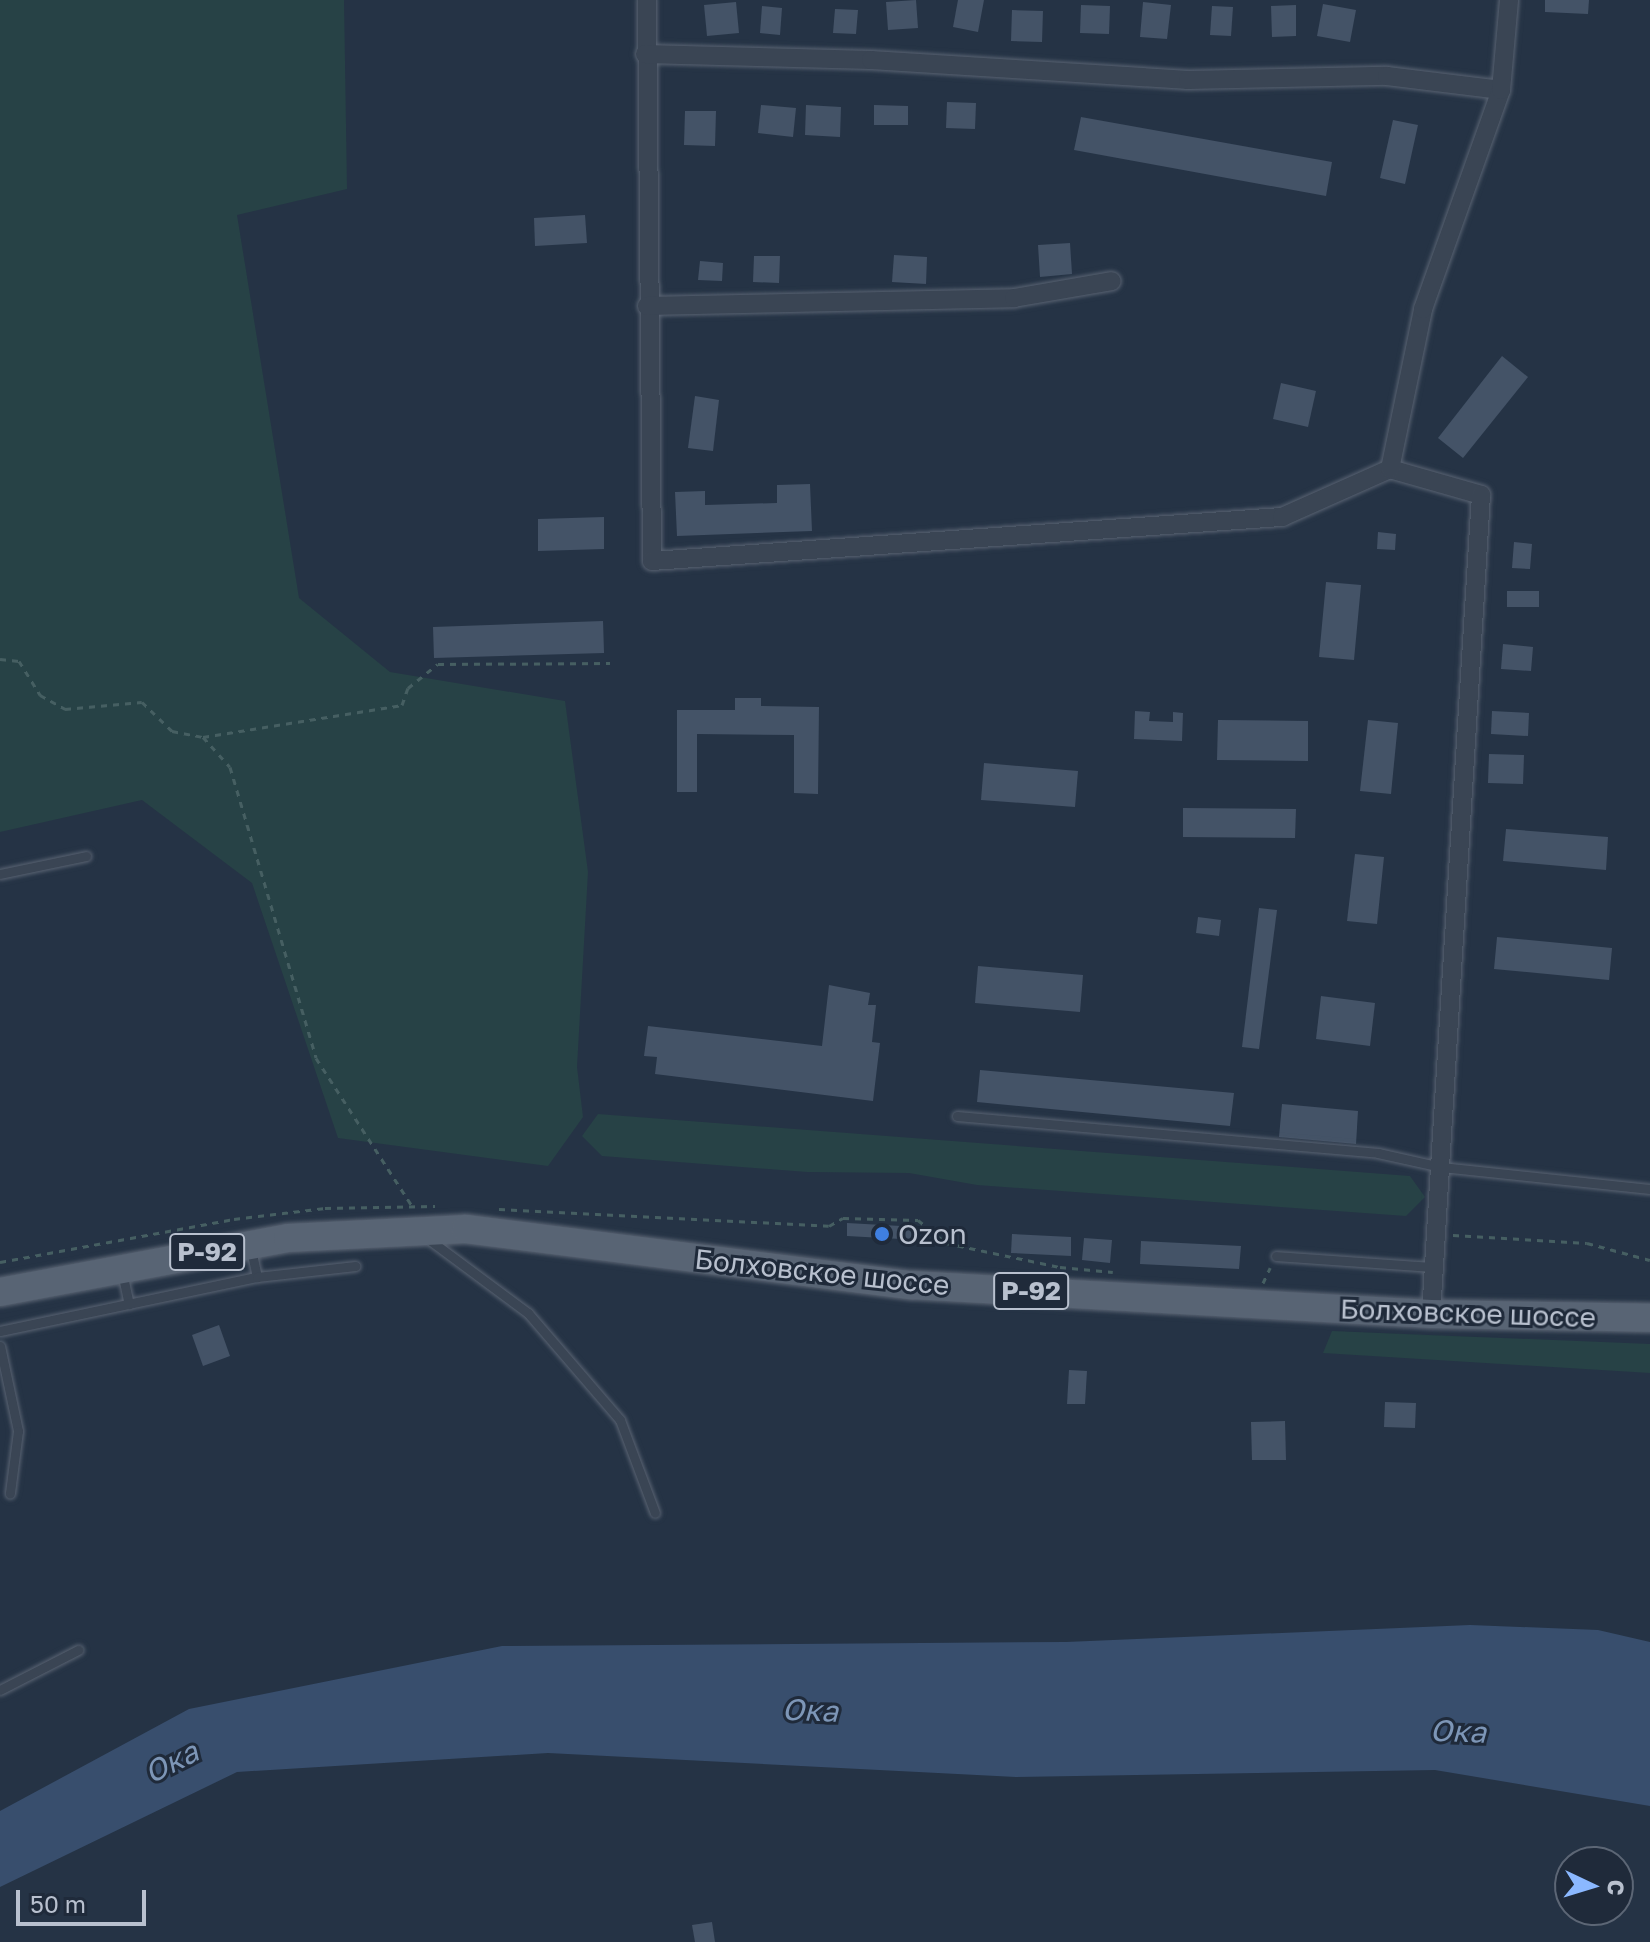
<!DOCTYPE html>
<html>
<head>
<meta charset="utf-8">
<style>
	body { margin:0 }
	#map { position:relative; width:1650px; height:1942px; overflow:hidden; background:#253345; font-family:"Golos Text",sans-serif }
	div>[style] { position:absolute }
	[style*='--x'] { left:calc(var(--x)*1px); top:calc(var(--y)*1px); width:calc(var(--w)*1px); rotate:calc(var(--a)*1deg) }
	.green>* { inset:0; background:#274246 }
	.water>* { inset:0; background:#384e6d }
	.building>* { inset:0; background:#445367 }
	.path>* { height:3px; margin-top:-1.5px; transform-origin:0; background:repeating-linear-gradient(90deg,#465f62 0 6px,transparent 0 12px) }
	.roads { filter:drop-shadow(0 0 2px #596372) drop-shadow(0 0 2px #596372) }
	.lane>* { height:9px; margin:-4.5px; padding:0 4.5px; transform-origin:4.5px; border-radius:4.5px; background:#3a4554 }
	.street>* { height:18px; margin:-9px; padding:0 9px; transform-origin:9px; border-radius:9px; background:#3a4554 }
	.primary>* { height:28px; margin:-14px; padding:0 14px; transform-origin:14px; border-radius:14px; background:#586474 }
	.dots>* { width:22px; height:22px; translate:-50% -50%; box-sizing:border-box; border:4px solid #1f2a3a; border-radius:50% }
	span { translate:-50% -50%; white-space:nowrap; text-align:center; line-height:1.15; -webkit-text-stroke:6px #1f2a3a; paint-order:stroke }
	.shield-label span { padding:2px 6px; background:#1f2a3a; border:2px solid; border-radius:6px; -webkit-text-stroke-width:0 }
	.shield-label { font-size:26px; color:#b8c0ce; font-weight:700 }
	.poi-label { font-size:28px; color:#b8c0ce }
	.left { translate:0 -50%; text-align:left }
	.street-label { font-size:28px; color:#b8c0ce }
	.water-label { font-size:30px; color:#7d96b7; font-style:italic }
	.north { position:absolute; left:1554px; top:1846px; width:80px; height:80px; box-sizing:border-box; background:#1f2a3a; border:2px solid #5c6675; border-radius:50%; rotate:94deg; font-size:22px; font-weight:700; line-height:32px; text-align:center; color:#b8c0ce }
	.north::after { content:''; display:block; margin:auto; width:28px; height:36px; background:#8bb8ff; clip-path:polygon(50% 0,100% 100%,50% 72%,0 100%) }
	.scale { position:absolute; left:16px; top:1890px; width:130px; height:36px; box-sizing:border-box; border:4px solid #b8c0ce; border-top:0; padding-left:10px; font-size:24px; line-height:28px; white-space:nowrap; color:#b8c0ce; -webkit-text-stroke:6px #1f2a3a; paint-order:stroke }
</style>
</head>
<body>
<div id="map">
	<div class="green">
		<div style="clip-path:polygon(0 0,344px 0,347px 189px,237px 215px,299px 598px,390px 672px,565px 701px,588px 872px,577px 1067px,583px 1117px,548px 1166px,338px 1138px,252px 883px,142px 800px,0 832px)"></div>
		<div style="clip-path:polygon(598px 1114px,1410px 1176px,1425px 1197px,1406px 1216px,977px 1185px,909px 1173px,807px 1172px,602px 1156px,582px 1136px)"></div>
		<div style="clip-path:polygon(1332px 1331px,1650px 1344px,1650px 1373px,1323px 1353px)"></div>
	</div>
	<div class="water">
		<div style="clip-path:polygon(1470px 1625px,1598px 1630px,1650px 1642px,1650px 1806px,1435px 1770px,1016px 1777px,548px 1753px,237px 1772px,0 1887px,0 1811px,189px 1709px,502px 1646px,1066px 1642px)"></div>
	</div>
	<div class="building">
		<div style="clip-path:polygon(916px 0,918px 28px,888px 30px,886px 2px)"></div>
		<div style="clip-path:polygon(958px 0,984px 0,978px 32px,953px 27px)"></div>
		<div style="clip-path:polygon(1545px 0,1589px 0,1588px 14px,1545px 12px)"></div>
		<div style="clip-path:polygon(736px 2px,739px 33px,707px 36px,704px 5px)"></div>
		<div style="clip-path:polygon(1143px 2px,1171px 5px,1167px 39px,1140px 37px)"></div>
		<div style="clip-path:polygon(1323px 4px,1356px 10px,1350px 42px,1317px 36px)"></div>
		<div style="clip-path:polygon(1081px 5px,1110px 6px,1109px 34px,1080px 33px)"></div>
		<div style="clip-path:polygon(1296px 5px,1296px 36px,1272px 37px,1271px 6px)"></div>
		<div style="clip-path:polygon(762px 6px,782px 8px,780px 35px,760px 33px)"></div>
		<div style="clip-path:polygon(1212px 6px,1233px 7px,1231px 36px,1210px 35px)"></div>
		<div style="clip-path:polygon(835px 9px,858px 10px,856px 34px,833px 33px)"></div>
		<div style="clip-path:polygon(1012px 10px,1043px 11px,1042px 42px,1011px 41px)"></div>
		<div style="clip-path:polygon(947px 102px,976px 103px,975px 129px,946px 128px)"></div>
		<div style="clip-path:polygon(761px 105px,796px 108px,793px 137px,758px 133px)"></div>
		<div style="clip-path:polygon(806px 105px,841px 107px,840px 137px,805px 135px)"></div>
		<div style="clip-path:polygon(874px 105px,908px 106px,908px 125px,874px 125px)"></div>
		<div style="clip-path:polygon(685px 111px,716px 111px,715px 146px,684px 145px)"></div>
		<div style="clip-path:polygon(1081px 117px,1332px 162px,1326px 196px,1074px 150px)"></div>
		<div style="clip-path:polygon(1393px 120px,1418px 125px,1405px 184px,1380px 178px)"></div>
		<div style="clip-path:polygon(585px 215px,587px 243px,535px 246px,534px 218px)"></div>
		<div style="clip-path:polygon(1070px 243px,1072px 274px,1040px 277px,1038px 245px)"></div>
		<div style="clip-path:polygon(894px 255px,927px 257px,926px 284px,892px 282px)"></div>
		<div style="clip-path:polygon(754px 256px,780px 256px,779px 283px,753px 282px)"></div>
		<div style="clip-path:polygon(700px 261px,723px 263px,722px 281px,698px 280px)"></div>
		<div style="clip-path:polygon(1502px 356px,1528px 377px,1463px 458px,1438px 438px)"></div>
		<div style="clip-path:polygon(1281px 383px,1316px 391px,1308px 427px,1273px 419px)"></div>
		<div style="clip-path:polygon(695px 396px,719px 400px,713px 451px,688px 448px)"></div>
		<div style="clip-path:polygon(810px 484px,812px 531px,677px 536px,675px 492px,705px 491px,705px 505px,777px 503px,777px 485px)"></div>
		<div style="clip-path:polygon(604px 517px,604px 549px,538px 551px,538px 519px)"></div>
		<div style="clip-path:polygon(1378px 532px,1396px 534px,1395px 550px,1377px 549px)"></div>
		<div style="clip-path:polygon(1514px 542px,1532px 544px,1530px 569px,1512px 568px)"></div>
		<div style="clip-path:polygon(1326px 582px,1361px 585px,1354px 660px,1319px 657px)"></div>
		<div style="clip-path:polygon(1507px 591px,1539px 591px,1539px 607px,1507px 607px)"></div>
		<div style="clip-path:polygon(603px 621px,604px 653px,434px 658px,433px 627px)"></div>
		<div style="clip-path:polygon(1503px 644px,1533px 647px,1531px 671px,1501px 669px)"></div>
		<div style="clip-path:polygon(735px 698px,761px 698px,761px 706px,819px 707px,818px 794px,794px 793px,794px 735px,697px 734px,697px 792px,677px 792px,677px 710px,735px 710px)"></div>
		<div style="clip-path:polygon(1135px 711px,1150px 712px,1149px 721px,1173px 722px,1173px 712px,1183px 713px,1182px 741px,1134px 739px)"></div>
		<div style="clip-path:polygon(1492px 711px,1529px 713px,1528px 736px,1491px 734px)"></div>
		<div style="clip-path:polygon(1218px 720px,1308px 721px,1308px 761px,1217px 760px)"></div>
		<div style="clip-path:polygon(1368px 720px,1398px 723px,1391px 794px,1360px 791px)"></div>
		<div style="clip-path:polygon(1489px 754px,1524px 755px,1523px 784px,1488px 783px)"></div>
		<div style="clip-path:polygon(984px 763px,1078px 771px,1075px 807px,981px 800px)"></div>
		<div style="clip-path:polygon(1183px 808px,1296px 809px,1295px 838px,1183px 837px)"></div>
		<div style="clip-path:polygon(1506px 829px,1608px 837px,1606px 870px,1503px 861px)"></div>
		<div style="clip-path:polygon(1355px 854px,1384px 857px,1377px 924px,1347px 921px)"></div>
		<div style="clip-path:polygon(1259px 908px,1277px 910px,1259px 1049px,1242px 1047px)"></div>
		<div style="clip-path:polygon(1198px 917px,1221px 920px,1219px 936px,1196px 933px)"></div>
		<div style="clip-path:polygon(1497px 937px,1612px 948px,1609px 980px,1494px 969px)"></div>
		<div style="clip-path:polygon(978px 966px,1083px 975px,1080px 1012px,975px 1003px)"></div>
		<div style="clip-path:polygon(829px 985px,870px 993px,868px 1005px,876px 1005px,872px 1042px,880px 1043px,873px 1101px,655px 1074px,657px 1057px,644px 1056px,648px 1026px,822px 1046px)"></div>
		<div style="clip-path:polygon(1321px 996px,1375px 1003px,1370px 1046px,1316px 1039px)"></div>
		<div style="clip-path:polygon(980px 1070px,1234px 1093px,1230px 1126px,977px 1102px)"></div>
		<div style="clip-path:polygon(1282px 1104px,1358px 1111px,1356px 1144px,1279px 1137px)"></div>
		<div style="clip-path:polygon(847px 1223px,919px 1227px,919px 1240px,847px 1236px)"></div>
		<div style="clip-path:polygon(1012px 1234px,1071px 1237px,1071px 1256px,1011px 1253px)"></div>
		<div style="clip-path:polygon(1084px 1238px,1112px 1240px,1110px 1263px,1082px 1260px)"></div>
		<div style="clip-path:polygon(1141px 1241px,1241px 1246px,1239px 1269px,1140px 1264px)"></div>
		<div style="clip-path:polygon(219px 1325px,230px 1356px,203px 1366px,192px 1335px)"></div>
		<div style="clip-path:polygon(1069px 1370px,1087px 1371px,1085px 1404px,1067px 1404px)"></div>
		<div style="clip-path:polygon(1385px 1402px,1416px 1403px,1415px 1428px,1384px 1427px)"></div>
		<div style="clip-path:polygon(1285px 1421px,1286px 1460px,1252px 1460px,1251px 1422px)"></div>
		<div style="clip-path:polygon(712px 1922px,715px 1942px,695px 1942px,692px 1925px)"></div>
	</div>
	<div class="path">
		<div style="--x:0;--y:659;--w:19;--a:6"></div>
		<div style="--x:19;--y:661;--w:40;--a:58"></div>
		<div style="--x:40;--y:695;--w:29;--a:29"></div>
		<div style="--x:65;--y:709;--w:77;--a:-5.2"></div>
		<div style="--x:142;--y:702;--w:42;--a:44"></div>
		<div style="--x:172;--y:731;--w:32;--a:11"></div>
		<div style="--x:203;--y:737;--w:202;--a:-9.1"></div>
		<div style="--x:402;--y:705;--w:18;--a:-71"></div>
		<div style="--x:408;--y:688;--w:38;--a:-39"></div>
		<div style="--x:438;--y:664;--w:172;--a:-0.3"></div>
		<div style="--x:203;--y:737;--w:40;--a:48"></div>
		<div style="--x:230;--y:767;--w:303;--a:73.5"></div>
		<div style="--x:316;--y:1058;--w:176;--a:57"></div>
		<div style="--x:499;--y:1209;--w:330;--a:2.9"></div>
		<div style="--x:829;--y:1226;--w:16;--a:-30"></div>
		<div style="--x:843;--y:1218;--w:75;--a:1.5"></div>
		<div style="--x:918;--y:1220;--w:36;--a:39"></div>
		<div style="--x:946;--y:1243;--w:116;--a:11.9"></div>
		<div style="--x:1060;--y:1267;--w:53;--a:5.4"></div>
		<div style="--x:1453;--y:1235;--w:134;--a:3.4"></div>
		<div style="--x:1587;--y:1243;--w:65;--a:15.1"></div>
		<div style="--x:0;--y:1262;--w:238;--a:-10.4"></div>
		<div style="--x:234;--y:1219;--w:92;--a:-6.9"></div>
		<div style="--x:325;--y:1208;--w:110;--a:-1"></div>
		<div style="--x:1263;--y:1283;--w:17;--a:-65"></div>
	</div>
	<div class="roads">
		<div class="lane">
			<div style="--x:0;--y:874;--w:88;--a:-11.8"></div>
			<div style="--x:957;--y:1116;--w:423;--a:5"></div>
			<div style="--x:1378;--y:1153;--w:65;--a:12.5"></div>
			<div style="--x:1441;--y:1167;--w:210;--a:6"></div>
			<div style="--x:427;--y:1238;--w:126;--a:36.6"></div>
			<div style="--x:528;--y:1313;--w:141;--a:49.3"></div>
			<div style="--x:620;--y:1420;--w:99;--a:69.4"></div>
			<div style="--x:251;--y:1249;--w:29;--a:78"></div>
			<div style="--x:1276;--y:1256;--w:159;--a:4"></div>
			<div style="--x:122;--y:1272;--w:33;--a:78"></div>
			<div style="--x:0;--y:1331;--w:263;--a:-11.9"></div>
			<div style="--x:257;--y:1277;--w:99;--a:-6.4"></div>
			<div style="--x:0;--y:1346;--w:87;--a:78"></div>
			<div style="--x:18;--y:1431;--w:63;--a:97.4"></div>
			<div style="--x:0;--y:1690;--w:88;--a:-27.1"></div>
		</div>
		<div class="street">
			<div style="--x:647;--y:0;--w:561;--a:89.49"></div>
			<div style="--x:652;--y:561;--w:632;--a:-4"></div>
			<div style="--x:1282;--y:517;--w:118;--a:-24"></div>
			<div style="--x:1390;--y:469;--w:95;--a:15.9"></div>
			<div style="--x:1481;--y:495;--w:821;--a:93.49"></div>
			<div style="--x:645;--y:54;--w:226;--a:1.5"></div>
			<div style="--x:871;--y:60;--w:318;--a:3.6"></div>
			<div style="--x:1188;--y:80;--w:199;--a:-1.2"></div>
			<div style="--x:1387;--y:76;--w:115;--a:7"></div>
			<div style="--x:647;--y:306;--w:367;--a:-1.2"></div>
			<div style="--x:1014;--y:298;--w:99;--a:-9.8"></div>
			<div style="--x:1390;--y:469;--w:163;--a:-78.3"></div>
			<div style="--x:1423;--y:309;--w:232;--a:-70.4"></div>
			<div style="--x:1501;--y:90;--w:90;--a:-84.9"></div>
		</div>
		<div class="primary">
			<div style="--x:0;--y:1292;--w:293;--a:-10.6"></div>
			<div style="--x:288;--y:1238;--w:178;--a:-2.9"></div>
			<div style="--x:466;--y:1229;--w:449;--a:7.2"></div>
			<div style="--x:911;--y:1285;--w:521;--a:3.19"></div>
			<div style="--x:1431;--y:1314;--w:219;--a:1"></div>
		</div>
	</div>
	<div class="dots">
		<div style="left:882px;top:1234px;background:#3f7fe0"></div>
	</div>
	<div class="shield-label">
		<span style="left:207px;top:1252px">Р-92</span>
		<span style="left:1031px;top:1291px">Р-92</span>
	</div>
	<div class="poi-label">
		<span class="left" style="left:898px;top:1234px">Ozon</span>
	</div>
	<div class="street-label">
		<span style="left:822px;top:1272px;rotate:6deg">Болховское шоссе</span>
		<span style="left:1468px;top:1313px;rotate:2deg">Болховское шоссе</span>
	</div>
	<div class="water-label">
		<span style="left:810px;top:1710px;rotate:2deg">Ока</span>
		<span style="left:1458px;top:1731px;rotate:2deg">Ока</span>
		<span style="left:171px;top:1762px;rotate:-27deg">Ока</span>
	</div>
	<div class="north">С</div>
	<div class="scale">50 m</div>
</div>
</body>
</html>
